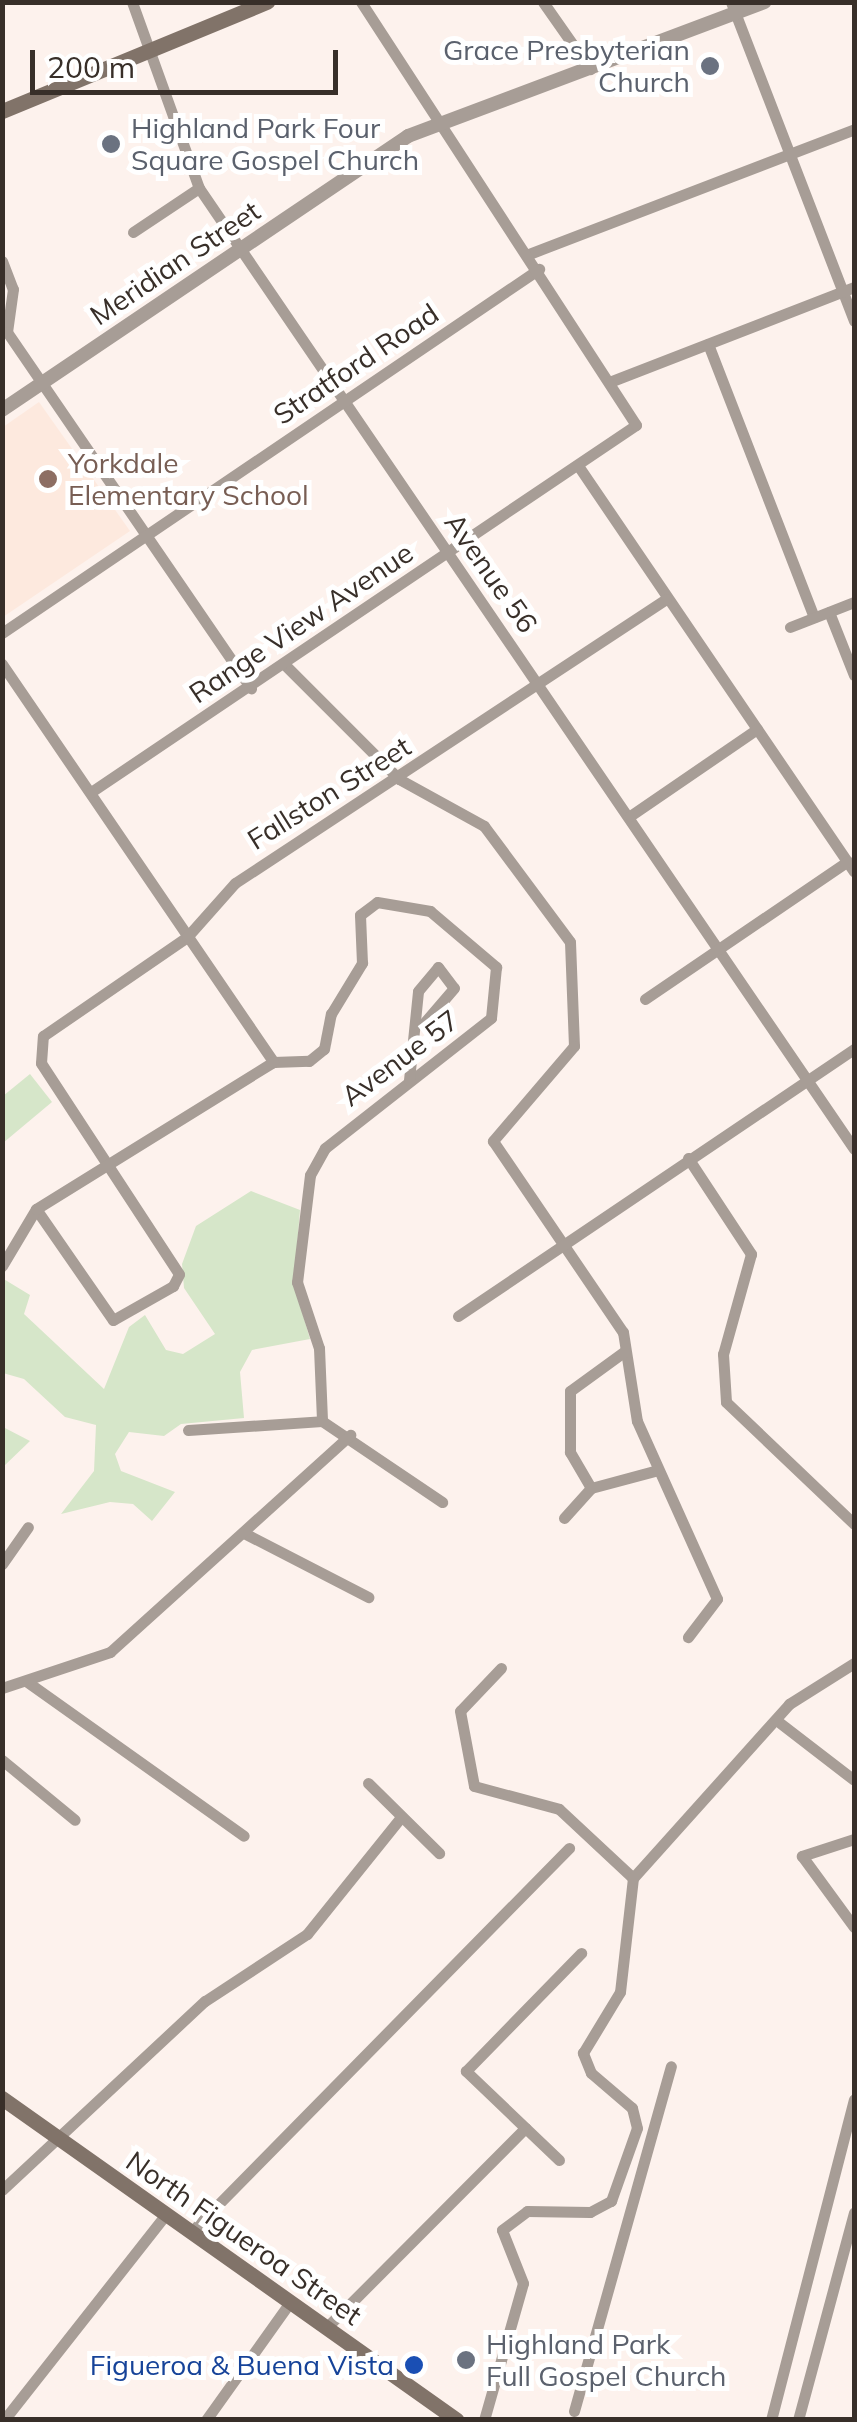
<!DOCTYPE html>
<html>
<head>
<meta charset="utf-8">
<style>
	body { margin:0 }
	#map { position:relative; width:857px; height:2422px; overflow:hidden; background:#fdf2ed; font-family:Mulish,sans-serif }
	div>[style] { position:absolute }
	[style*='--x'] { left:calc(var(--x)*1px); top:calc(var(--y)*1px); width:calc(var(--w)*1px); rotate:calc(var(--a)*1deg) }
	.built>* { inset:0; background:#fde9de }
	.green>* { inset:0; background:#d6e6c9 }
	.minor>* { height:11px; margin:-5.5px; padding:0 5.5px; transform-origin:5.5px; border-radius:5.5px; background:#a79d96 }
	.tertiary>* { height:14px; margin:-7px; padding:0 7px; transform-origin:7px; border-radius:7px; background:#a79d96 }
	.secondary>* { height:15px; margin:-7.5px; padding:0 7.5px; transform-origin:7.5px; border-radius:7.5px; background:#817369 }
	.dots>* { width:28px; height:28px; translate:-50% -50%; box-sizing:border-box; border:5px solid #fff; border-radius:50% }
	span { translate:-50% -50%; white-space:nowrap; text-align:center; line-height:1.15; -webkit-text-stroke:10px #fff; paint-order:stroke }
	.worship-label { font-size:28px; color:#5b616d }
	.right { translate:-100% -50%; text-align:right }
	.left { translate:0 -50%; text-align:left }
	.street-label { font-size:28px; color:#382f29 }
	.education-label { font-size:28px; color:#785e54 }
	.transit-label { font-size:28px; color:#164399 }
	.frame { position:absolute; inset:0; border:5px solid #382f29; pointer-events:none }
	.scale { position:absolute; left:30px; top:50px; width:308px; height:45px; box-sizing:border-box; border:5px solid #382f29; border-top:0; padding-left:12px; font-size:30px; line-height:35px; white-space:nowrap; color:#382f29; -webkit-text-stroke:8px #fff; paint-order:stroke }
</style>
</head>
<body>
<div id="map">
	<div class="built">
		<div style="clip-path:polygon(39px 402px,130px 531px,3px 617px,3px 427px)"></div>
	</div>
	<div class="green">
		<div style="clip-path:polygon(30px 1074px,52px 1102px,3px 1143px,3px 1096px)"></div>
		<div style="clip-path:polygon(251px 1191px,300px 1210px,294px 1284px,310px 1339px,252px 1350px,240px 1372px,244px 1418px,181px 1424px,164px 1436px,129px 1432px,115px 1454px,121px 1471px,175px 1492px,152px 1521px,133px 1504px,110px 1502px,61px 1514px,94px 1471px,96px 1425px,65px 1417px,24px 1379px,3px 1373px,2px 1278px,30px 1295px,24px 1314px,104px 1389px,129px 1327px,145px 1315px,166px 1350px,183px 1354px,215px 1334px,184px 1288px,182px 1264px,196px 1226px)"></div>
		<div style="clip-path:polygon(3px 1427px,30px 1441px,3px 1467px,2px 1427px)"></div>
	</div>
	<div class="minor">
		<div style="--x:132;--y:2;--w:198;--a:70.2"></div>
		<div style="--x:199;--y:188;--w:1163;--a:55.72"></div>
		<div style="--x:543;--y:2;--w:82;--a:55"></div>
		<div style="--x:731;--y:2;--w:342;--a:68.9"></div>
		<div style="--x:133;--y:232;--w:79;--a:-33.7"></div>
		<div style="--x:529;--y:254;--w:348;--a:-21"></div>
		<div style="--x:2;--y:261;--w:30;--a:69"></div>
		<div style="--x:13;--y:289;--w:43;--a:97.9"></div>
		<div style="--x:7;--y:332;--w:432;--a:55.6"></div>
		<div style="--x:708;--y:344;--w:293;--a:68.8"></div>
		<div style="--x:612;--y:381;--w:260;--a:-21.2"></div>
		<div style="--x:579;--y:467;--w:489;--a:55.8"></div>
		<div style="--x:829;--y:612;--w:68;--a:68.4"></div>
		<div style="--x:790;--y:627;--w:69;--a:-21.3"></div>
		<div style="--x:2;--y:633;--w:649;--a:-34.13"></div>
		<div style="--x:2;--y:664;--w:482;--a:55.7"></div>
		<div style="--x:286;--y:666;--w:160;--a:45"></div>
		<div style="--x:399;--y:779;--w:97;--a:28.9"></div>
		<div style="--x:484;--y:826;--w:144;--a:53.4"></div>
		<div style="--x:570;--y:942;--w:104;--a:87.8"></div>
		<div style="--x:574;--y:1046;--w:125;--a:130.5"></div>
		<div style="--x:493;--y:1141;--w:231;--a:55.8"></div>
		<div style="--x:623;--y:1332;--w:90;--a:81.1"></div>
		<div style="--x:637;--y:1421;--w:195;--a:65.8"></div>
		<div style="--x:717;--y:1599;--w:48;--a:127.3"></div>
		<div style="--x:91;--y:792;--w:657;--a:-33.96"></div>
		<div style="--x:636;--y:425;--w:505;--a:-123.03"></div>
		<div style="--x:630;--y:816;--w:154;--a:-34.4"></div>
		<div style="--x:645;--y:999;--w:245;--a:-34.2"></div>
		<div style="--x:273;--y:1062;--w:36;--a:-2"></div>
		<div style="--x:309;--y:1061;--w:19;--a:-39"></div>
		<div style="--x:324;--y:1049;--w:36;--a:-79"></div>
		<div style="--x:331;--y:1014;--w:60;--a:-58.7"></div>
		<div style="--x:362;--y:963;--w:48;--a:-92.4"></div>
		<div style="--x:360;--y:915;--w:21;--a:-37"></div>
		<div style="--x:377;--y:902;--w:54;--a:9.6"></div>
		<div style="--x:430;--y:911;--w:87;--a:40.3"></div>
		<div style="--x:496;--y:967;--w:51;--a:95.6"></div>
		<div style="--x:491;--y:1018;--w:211;--a:141.9"></div>
		<div style="--x:325;--y:1148;--w:31;--a:119"></div>
		<div style="--x:310;--y:1175;--w:108;--a:96.9"></div>
		<div style="--x:297;--y:1282;--w:70;--a:71.6"></div>
		<div style="--x:319;--y:1348;--w:73;--a:87.6"></div>
		<div style="--x:409;--y:1080;--w:89;--a:-84.2"></div>
		<div style="--x:418;--y:991;--w:31;--a:-50"></div>
		<div style="--x:438;--y:967;--w:26;--a:53"></div>
		<div style="--x:454;--y:988;--w:46;--a:130.6"></div>
		<div style="--x:688;--y:1158;--w:115;--a:56.7"></div>
		<div style="--x:751;--y:1254;--w:104;--a:105.6"></div>
		<div style="--x:723;--y:1354;--w:48;--a:86.4"></div>
		<div style="--x:726;--y:1402;--w:177;--a:43.6"></div>
		<div style="--x:36;--y:1209;--w:135;--a:55.3"></div>
		<div style="--x:113;--y:1320;--w:69;--a:-29.5"></div>
		<div style="--x:173;--y:1286;--w:13;--a:-63"></div>
		<div style="--x:179;--y:1274;--w:252;--a:-123.2"></div>
		<div style="--x:41;--y:1063;--w:27;--a:-86"></div>
		<div style="--x:43;--y:1036;--w:175;--a:-34.5"></div>
		<div style="--x:187;--y:937;--w:72;--a:-48.4"></div>
		<div style="--x:235;--y:883;--w:516;--a:-33.38"></div>
		<div style="--x:2;--y:1266;--w:66;--a:-59.2"></div>
		<div style="--x:36;--y:1209;--w:279;--a:-31.8"></div>
		<div style="--x:458;--y:1316;--w:478;--a:-34"></div>
		<div style="--x:188;--y:1430;--w:134;--a:-3.8"></div>
		<div style="--x:322;--y:1421;--w:145;--a:34"></div>
		<div style="--x:591;--y:1488;--w:42;--a:-120.3"></div>
		<div style="--x:570;--y:1452;--w:61;--a:-90"></div>
		<div style="--x:570;--y:1391;--w:68;--a:-36"></div>
		<div style="--x:564;--y:1518;--w:40;--a:-48"></div>
		<div style="--x:591;--y:1488;--w:69;--a:-15"></div>
		<div style="--x:244;--y:1533;--w:140;--a:27.3"></div>
		<div style="--x:2;--y:1564;--w:45;--a:-54.9"></div>
		<div style="--x:501;--y:1668;--w:59;--a:133.6"></div>
		<div style="--x:460;--y:1711;--w:76;--a:79.4"></div>
		<div style="--x:474;--y:1786;--w:88;--a:15.1"></div>
		<div style="--x:559;--y:1809;--w:101;--a:43"></div>
		<div style="--x:26;--y:1681;--w:267;--a:35.4"></div>
		<div style="--x:2;--y:1688;--w:114;--a:-18.4"></div>
		<div style="--x:110;--y:1652;--w:324;--a:-42.1"></div>
		<div style="--x:780;--y:1723;--w:93;--a:37.6"></div>
		<div style="--x:2;--y:1760;--w:94;--a:39.4"></div>
		<div style="--x:368;--y:1783;--w:100;--a:44.6"></div>
		<div style="--x:854;--y:1839;--w:55;--a:161.9"></div>
		<div style="--x:802;--y:1856;--w:88;--a:53.8"></div>
		<div style="--x:559;--y:2160;--w:129;--a:-136.3"></div>
		<div style="--x:466;--y:2071;--w:165;--a:-45.7"></div>
		<div style="--x:2;--y:2190;--w:277;--a:-43"></div>
		<div style="--x:205;--y:2001;--w:122;--a:-33.3"></div>
		<div style="--x:307;--y:1934;--w:150;--a:-51.2"></div>
		<div style="--x:191;--y:2232;--w:539;--a:-45.45"></div>
		<div style="--x:327;--y:2327;--w:281;--a:-45.1"></div>
		<div style="--x:574;--y:2411;--w:358;--a:-74.3"></div>
		<div style="--x:4;--y:2420;--w:262;--a:-51.8"></div>
		<div style="--x:206;--y:2420;--w:146;--a:-54.5"></div>
		<div style="--x:484;--y:2420;--w:142;--a:-74.1"></div>
		<div style="--x:523;--y:2283;--w:57;--a:-111.6"></div>
		<div style="--x:502;--y:2230;--w:31;--a:-37"></div>
		<div style="--x:527;--y:2211;--w:63;--a:0.9"></div>
		<div style="--x:590;--y:2212;--w:24;--a:-28"></div>
		<div style="--x:611;--y:2201;--w:77;--a:-70.4"></div>
		<div style="--x:637;--y:2128;--w:21;--a:-104"></div>
		<div style="--x:632;--y:2108;--w:54;--a:-139.5"></div>
		<div style="--x:591;--y:2073;--w:22;--a:-112"></div>
		<div style="--x:583;--y:2053;--w:71;--a:-58.8"></div>
		<div style="--x:620;--y:1992;--w:115;--a:-83.5"></div>
		<div style="--x:633;--y:1878;--w:234;--a:-48.1"></div>
		<div style="--x:789;--y:1704;--w:77;--a:-32.2"></div>
		<div style="--x:771;--y:2420;--w:331;--a:-75.5"></div>
		<div style="--x:798;--y:2420;--w:215;--a:-74.9"></div>
	</div>
	<div class="tertiary">
		<div style="--x:2;--y:410;--w:490;--a:-34"></div>
		<div style="--x:408;--y:136;--w:381;--a:-20.6"></div>
	</div>
	<div class="secondary">
		<div style="--x:2;--y:111;--w:287;--a:-22.4"></div>
		<div style="--x:2;--y:2098;--w:557;--a:35.29"></div>
	</div>
	<div class="dots">
		<div style="left:710px;top:66px;background:#6b7280"></div>
		<div style="left:111px;top:144px;background:#6b7280"></div>
		<div style="left:48px;top:479px;background:#8d6e63"></div>
		<div style="left:466px;top:2360px;background:#6b7280"></div>
		<div style="left:414px;top:2365px;background:#1a4fb4"></div>
	</div>
	<div class="worship-label">
		<span class="right" style="left:690px;top:66px">Grace Presbyterian<br>Church</span>
		<span class="left" style="left:131px;top:144px">Highland Park Four<br>Square Gospel Church</span>
		<span class="left" style="left:486px;top:2360px">Highland Park<br>Full Gospel Church</span>
	</div>
	<div class="street-label">
		<span style="left:175px;top:263px;rotate:-34deg">Meridian Street</span>
		<span style="left:356px;top:364px;rotate:-34deg">Stratford Road</span>
		<span style="left:491px;top:573px;rotate:55deg">Avenue 56</span>
		<span style="left:301px;top:623px;rotate:-34deg">Range View Avenue</span>
		<span style="left:329px;top:793px;rotate:-32deg">Fallston Street</span>
		<span style="left:400px;top:1058px;rotate:-37deg">Avenue 57</span>
		<span style="left:244px;top:2238px;rotate:35deg">North Figueroa Street</span>
	</div>
	<div class="education-label">
		<span class="left" style="left:68px;top:479px">Yorkdale<br>Elementary School</span>
	</div>
	<div class="transit-label">
		<span class="right" style="left:394px;top:2365px">Figueroa &amp; Buena Vista</span>
	</div>
	<div class="frame"></div>
	<div class="scale">200 m</div>
</div>
</body>
</html>
